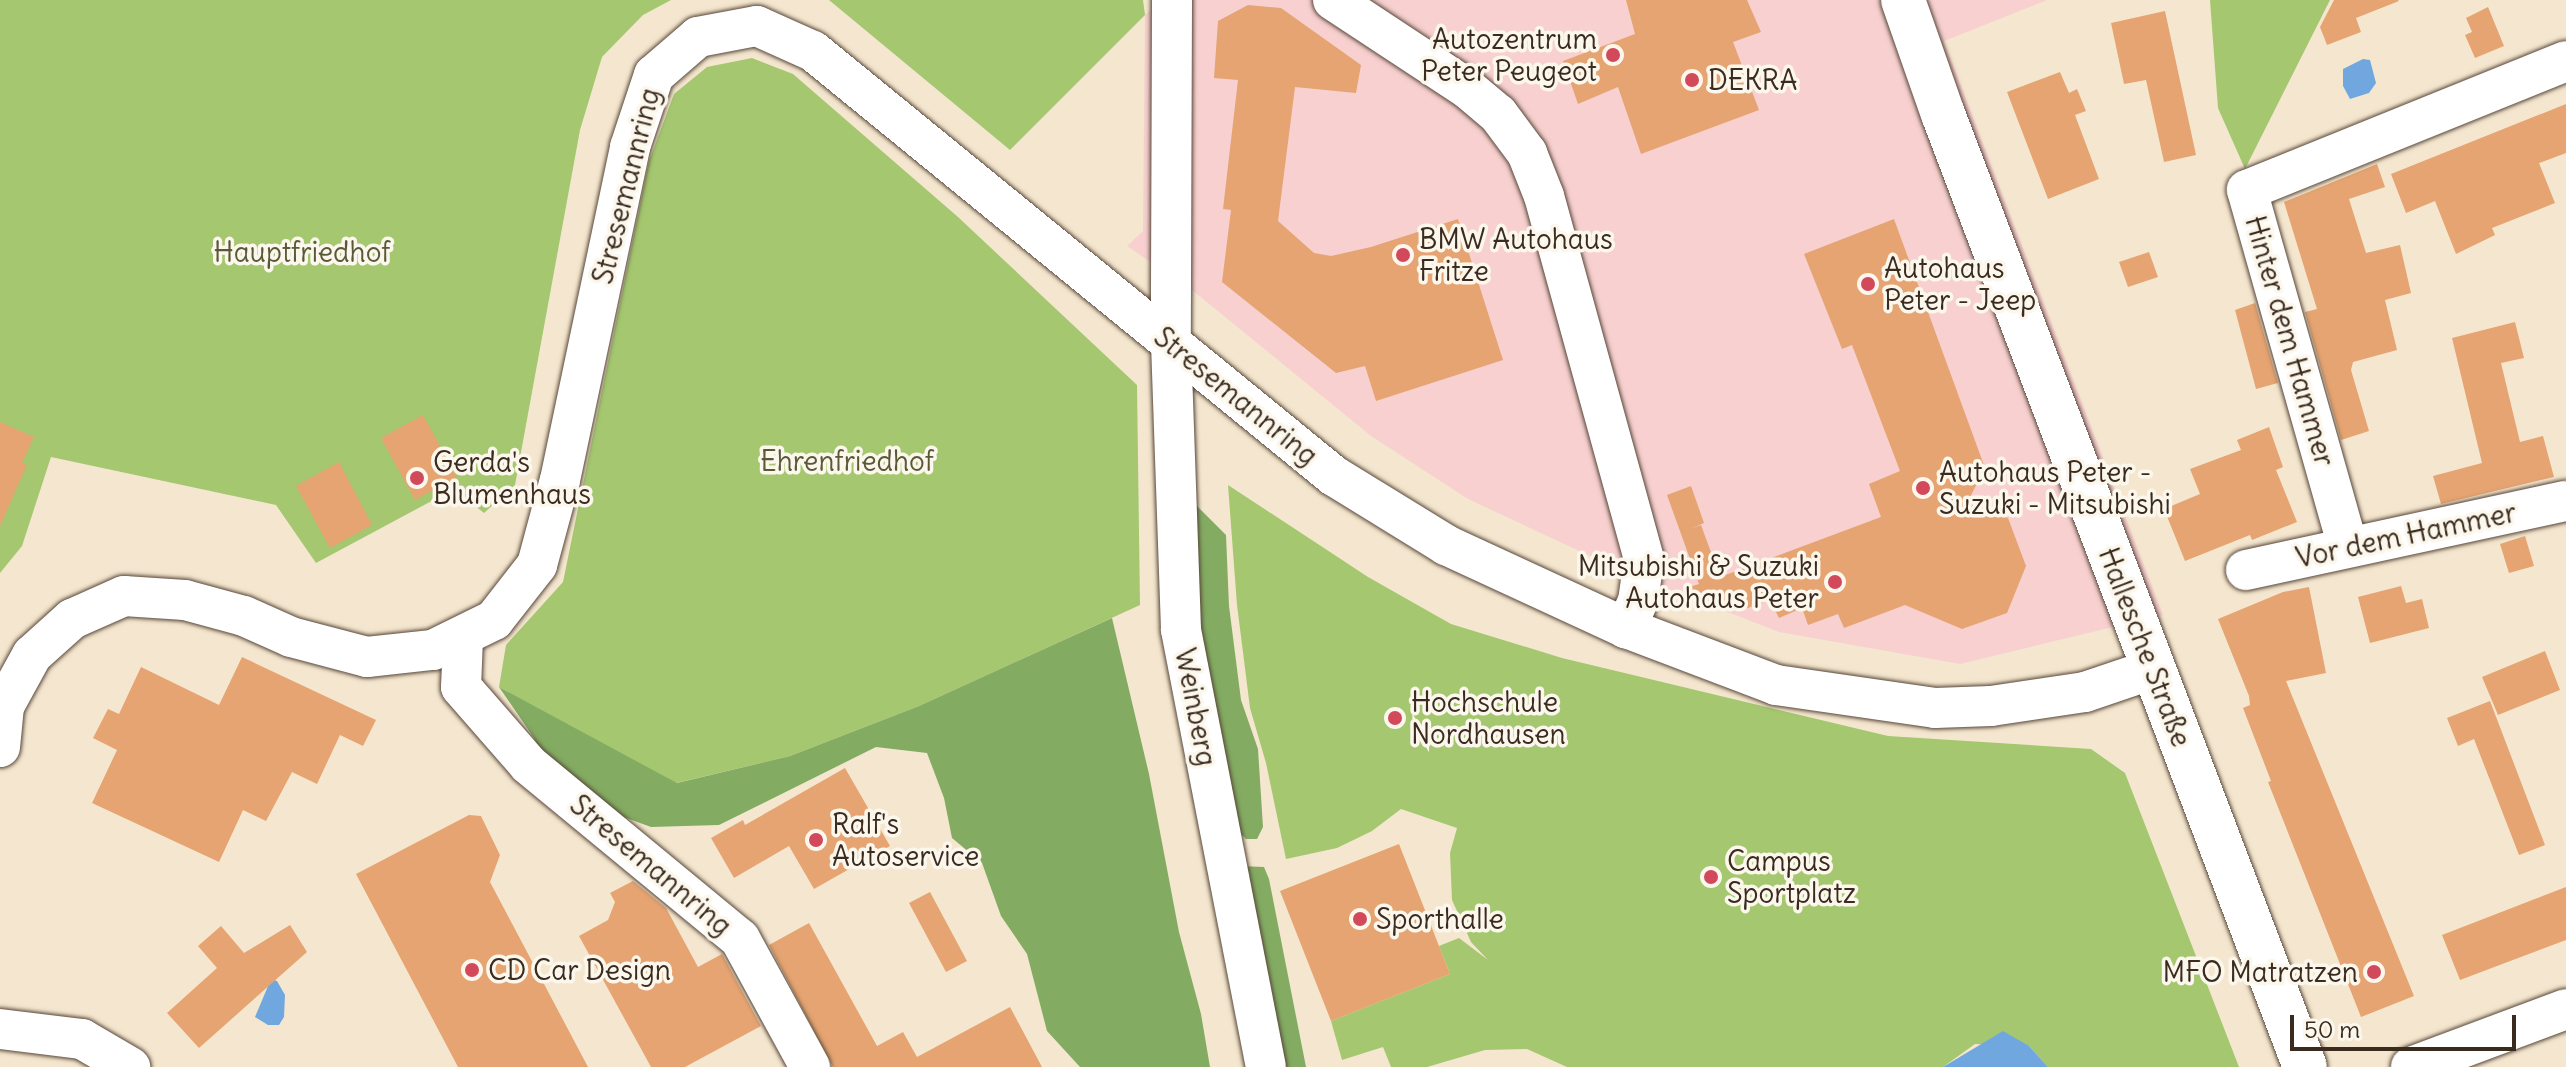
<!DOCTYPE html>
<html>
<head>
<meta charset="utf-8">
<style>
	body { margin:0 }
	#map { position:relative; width:2566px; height:1067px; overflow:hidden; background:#f5e7cf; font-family:Delius,sans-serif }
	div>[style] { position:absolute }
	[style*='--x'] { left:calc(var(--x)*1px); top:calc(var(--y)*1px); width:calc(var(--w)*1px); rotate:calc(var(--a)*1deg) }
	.built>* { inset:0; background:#f7d0cf }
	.green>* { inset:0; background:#a4c770 }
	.forest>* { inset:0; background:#83ac62 }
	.water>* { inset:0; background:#71a7df }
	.building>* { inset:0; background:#e5a471 }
	.roads { filter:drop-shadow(0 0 2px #574639) drop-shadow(0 0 2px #574639) }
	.minor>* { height:40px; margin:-20px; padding:0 20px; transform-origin:20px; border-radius:20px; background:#fff }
	.major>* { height:44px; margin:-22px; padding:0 22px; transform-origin:22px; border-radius:22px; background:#fff }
	.dots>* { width:22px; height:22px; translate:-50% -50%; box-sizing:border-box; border:4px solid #fbf7ec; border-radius:50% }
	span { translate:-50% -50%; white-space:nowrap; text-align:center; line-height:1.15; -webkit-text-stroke:7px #fbf7ec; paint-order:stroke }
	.poi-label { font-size:28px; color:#3b2a1e }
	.right { translate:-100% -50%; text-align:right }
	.left { translate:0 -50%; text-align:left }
	.street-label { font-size:28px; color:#3b2a1e }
	.park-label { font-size:28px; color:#5a5937 }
	.scale { position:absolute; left:2290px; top:1015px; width:226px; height:36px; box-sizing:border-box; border:4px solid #3b2a1e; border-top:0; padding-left:10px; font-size:24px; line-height:28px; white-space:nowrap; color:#3b2a1e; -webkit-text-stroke:6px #fbf7ec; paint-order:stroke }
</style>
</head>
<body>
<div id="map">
	<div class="built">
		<div style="clip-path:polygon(1162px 0,2047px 0,1944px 41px,2163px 615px,1960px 664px,1779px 632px,1620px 570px,1468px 499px,1371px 436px,1197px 294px,1127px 246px,1143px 231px,1145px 15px)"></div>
	</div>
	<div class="green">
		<div style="clip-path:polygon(0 0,671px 0,643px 15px,602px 57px,580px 130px,515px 485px,484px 513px,454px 489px,316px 563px,276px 505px,51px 457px,22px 546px,0 573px)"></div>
		<div style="clip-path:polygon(829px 0,1143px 0,1145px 15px,1010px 150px)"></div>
		<div style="clip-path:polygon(2210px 0,2330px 0,2245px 169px,2218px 108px)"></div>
		<div style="clip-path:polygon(752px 58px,793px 74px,958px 217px,1137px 385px,1140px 605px,919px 706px,790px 756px,676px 783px,499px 687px,506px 645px,563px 582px,649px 161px,674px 94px,707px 67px)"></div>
		<div style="clip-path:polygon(1228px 485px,1368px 577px,1451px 624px,1562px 658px,1888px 736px,2091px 749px,2125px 773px,2239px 1067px,2048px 1067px,2029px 1046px,1975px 1044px,1943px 1067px,1567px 1067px,1527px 1049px,1485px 1050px,1427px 1067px,1391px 1067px,1383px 1047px,1342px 1060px,1331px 1021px,1450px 974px,1439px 946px,1459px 938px,1488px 960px,1471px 942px,1452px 900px,1450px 853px,1457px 828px,1401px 809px,1372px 831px,1337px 848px,1286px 859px,1266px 763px,1250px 708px,1237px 605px)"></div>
	</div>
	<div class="forest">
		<div style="clip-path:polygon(1187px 496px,1226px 535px,1229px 606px,1241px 700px,1258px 749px,1263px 827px,1257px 839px,1246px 839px,1238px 831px,1203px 674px)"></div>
		<div style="clip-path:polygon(1112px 618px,1149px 774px,1179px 932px,1201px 1014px,1210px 1067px,1080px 1067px,1047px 1031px,1027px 954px,1001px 916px,982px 863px,952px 838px,944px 798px,927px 753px,876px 747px,719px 825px,651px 827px,599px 808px,543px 757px,534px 738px,499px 687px,677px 783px,790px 756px,919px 706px)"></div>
		<div style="clip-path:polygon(1240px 866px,1264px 867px,1269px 879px,1306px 1067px,1277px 1067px)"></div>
	</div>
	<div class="water">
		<div style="clip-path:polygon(2363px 59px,2370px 60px,2376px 83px,2369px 93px,2350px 99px,2343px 86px,2343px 69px)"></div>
		<div style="clip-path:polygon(271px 979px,277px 981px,285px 995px,284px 1017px,279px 1025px,268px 1025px,255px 1017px)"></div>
		<div style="clip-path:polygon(2003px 1031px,2029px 1046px,2048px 1067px,1943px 1067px)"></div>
	</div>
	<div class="building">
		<div style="clip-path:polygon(1626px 0,1747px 0,1761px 32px,1733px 42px,1759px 110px,1641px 154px,1618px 87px,1578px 104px,1563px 61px,1635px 34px)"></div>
		<div style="clip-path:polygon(2334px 0,2398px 0,2399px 1px,2356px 18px,2361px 32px,2327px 45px,2320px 27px)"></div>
		<div style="clip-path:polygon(1248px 5px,1281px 8px,1361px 65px,1356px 93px,1295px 87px,1278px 221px,1314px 253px,1331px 256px,1371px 247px,1458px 219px,1503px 360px,1376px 401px,1365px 366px,1336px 373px,1222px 282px,1231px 210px,1223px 209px,1238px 80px,1214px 78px,1218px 21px)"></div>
		<div style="clip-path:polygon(2488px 7px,2504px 46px,2475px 58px,2465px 35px,2472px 32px,2466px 18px)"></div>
		<div style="clip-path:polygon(2165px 11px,2196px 155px,2164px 162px,2146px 80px,2124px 84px,2111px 23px)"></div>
		<div style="clip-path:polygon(2060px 72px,2069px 93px,2077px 89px,2086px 111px,2075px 115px,2099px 179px,2048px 199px,2007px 92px)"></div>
		<div style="clip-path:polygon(2566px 104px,2566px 153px,2539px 163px,2555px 203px,2492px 228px,2495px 235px,2456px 254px,2435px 201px,2406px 213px,2391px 174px)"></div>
		<div style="clip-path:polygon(2377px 164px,2385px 187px,2349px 199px,2366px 253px,2400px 245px,2411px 293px,2385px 300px,2397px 350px,2353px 362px,2351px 370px,2369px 431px,2341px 440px,2305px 312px,2317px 309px,2284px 202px)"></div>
		<div style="clip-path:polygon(1894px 219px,1985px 468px,1967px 503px,2008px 518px,2026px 566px,2007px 613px,1962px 629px,1905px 605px,1844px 628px,1838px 614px,1808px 625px,1802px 608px,1779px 618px,1770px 600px,1748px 608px,1686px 588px,1699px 584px,1667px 495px,1691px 486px,1704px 523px,1690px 529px,1701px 525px,1720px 577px,1881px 517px,1869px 484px,1900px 471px,1852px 345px,1842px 349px,1804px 254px)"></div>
		<div style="clip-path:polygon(2149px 252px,2158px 277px,2128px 287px,2119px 262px)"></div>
		<div style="clip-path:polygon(2255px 303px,2278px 383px,2256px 389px,2235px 310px)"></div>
		<div style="clip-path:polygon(2515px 322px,2524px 358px,2501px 363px,2520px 442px,2543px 436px,2554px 477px,2441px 504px,2433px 476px,2482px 463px,2452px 338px)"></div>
		<div style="clip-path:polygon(423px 415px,457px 477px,415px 500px,381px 438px)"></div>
		<div style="clip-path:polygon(0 422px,34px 437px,22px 463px,27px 465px,0 526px)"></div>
		<div style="clip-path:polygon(2269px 427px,2283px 467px,2276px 470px,2297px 522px,2252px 540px,2250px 535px,2185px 561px,2164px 509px,2200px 494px,2190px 469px,2241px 450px,2237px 440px)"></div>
		<div style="clip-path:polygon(339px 462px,372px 525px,330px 548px,296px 486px)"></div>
		<div style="clip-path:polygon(2525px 536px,2534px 566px,2509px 573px,2500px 544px)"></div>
		<div style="clip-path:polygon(2401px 586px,2406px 603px,2422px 599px,2429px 628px,2370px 643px,2358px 597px)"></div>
		<div style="clip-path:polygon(2309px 587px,2326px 673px,2286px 681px,2414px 996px,2361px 1017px,2268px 782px,2271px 781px,2243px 708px,2250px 705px,2249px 696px,2218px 619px,2283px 592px)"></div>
		<div style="clip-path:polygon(2545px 651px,2560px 690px,2498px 715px,2482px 677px)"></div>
		<div style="clip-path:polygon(242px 657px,376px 720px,363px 746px,340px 735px,317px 784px,292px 772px,266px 821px,243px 810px,219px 862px,92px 803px,117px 750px,93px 738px,108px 709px,119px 714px,141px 667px,219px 705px)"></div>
		<div style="clip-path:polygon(2490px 701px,2545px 845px,2519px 855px,2474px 739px,2458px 746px,2447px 718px)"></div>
		<div style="clip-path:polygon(845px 768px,890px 846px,814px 889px,789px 846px,734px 878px,711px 838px,743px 820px,745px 825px)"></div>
		<div style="clip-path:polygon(469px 815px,481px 816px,500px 855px,490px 882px,588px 1067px,458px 1067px,356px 874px)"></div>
		<div style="clip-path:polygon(1399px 844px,1450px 974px,1331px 1021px,1280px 891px)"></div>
		<div style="clip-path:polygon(633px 881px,666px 908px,698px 967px,722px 954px,761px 1026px,685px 1067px,651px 1067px,579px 936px,608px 920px,615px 902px,610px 893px)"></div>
		<div style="clip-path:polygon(2566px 887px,2566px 940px,2460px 980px,2442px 935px)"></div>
		<div style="clip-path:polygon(930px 892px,967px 961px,946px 972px,909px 903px)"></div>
		<div style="clip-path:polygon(809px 923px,877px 1046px,903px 1032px,917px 1057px,1010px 1007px,1042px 1067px,833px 1067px,769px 945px)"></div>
		<div style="clip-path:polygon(290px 925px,307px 952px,199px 1048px,167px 1013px,217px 968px,198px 946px,221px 926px,244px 953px)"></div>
	</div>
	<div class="roads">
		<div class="minor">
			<div style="--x:1172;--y:0;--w:343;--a:90.2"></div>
			<div style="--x:1171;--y:343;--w:287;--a:88"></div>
			<div style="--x:1181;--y:630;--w:445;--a:79"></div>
			<div style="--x:1333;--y:0;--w:162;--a:33.4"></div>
			<div style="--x:1468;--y:89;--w:39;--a:40"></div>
			<div style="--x:1498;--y:114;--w:49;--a:53.4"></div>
			<div style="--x:1527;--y:153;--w:46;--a:68.4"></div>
			<div style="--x:1544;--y:196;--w:377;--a:74.6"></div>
			<div style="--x:1644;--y:559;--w:42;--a:98.1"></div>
			<div style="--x:1638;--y:601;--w:30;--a:114"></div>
			<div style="--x:2348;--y:547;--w:371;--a:-105.8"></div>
			<div style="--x:2247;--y:190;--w:344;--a:-22"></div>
			<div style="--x:2246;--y:570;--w:327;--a:-12.2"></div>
			<div style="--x:463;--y:638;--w:49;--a:92.3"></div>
			<div style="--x:461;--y:687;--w:103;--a:48.9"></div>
			<div style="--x:529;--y:765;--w:273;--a:39.5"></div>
			<div style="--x:740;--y:939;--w:146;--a:61.3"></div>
			<div style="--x:0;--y:747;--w:41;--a:-84.4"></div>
			<div style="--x:4;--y:706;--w:58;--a:-61.2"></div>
			<div style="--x:32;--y:655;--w:54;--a:-42"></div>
			<div style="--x:72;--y:619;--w:57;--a:-23.9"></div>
			<div style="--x:124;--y:596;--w:61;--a:3.8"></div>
			<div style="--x:185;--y:600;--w:61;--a:15.2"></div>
			<div style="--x:244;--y:616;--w:51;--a:24.1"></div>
			<div style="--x:291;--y:637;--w:79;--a:14.7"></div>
			<div style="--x:367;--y:657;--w:66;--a:-6.1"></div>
			<div style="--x:433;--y:650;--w:68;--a:-26.2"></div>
			<div style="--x:494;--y:620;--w:70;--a:-52"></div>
			<div style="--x:537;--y:565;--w:88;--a:-74.9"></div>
			<div style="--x:560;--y:480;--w:340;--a:-78.1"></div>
			<div style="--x:630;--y:147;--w:76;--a:-71.6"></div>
			<div style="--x:654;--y:75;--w:58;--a:-40.8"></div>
			<div style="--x:698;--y:37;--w:60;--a:-10.6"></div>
			<div style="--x:757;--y:26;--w:61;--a:24.1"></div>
			<div style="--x:813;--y:51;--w:672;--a:39.21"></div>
			<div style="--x:1334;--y:476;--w:132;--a:31.6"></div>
			<div style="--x:1446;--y:545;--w:198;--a:24.8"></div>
			<div style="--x:1626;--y:628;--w:160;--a:20.8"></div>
			<div style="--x:1776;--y:685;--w:161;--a:8.2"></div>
			<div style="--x:1935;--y:708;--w:56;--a:-2"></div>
			<div style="--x:1991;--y:706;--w:95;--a:-8.5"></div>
			<div style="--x:2085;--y:692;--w:72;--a:-18.7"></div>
			<div style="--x:0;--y:1029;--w:83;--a:7"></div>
			<div style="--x:82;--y:1039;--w:56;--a:30.3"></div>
			<div style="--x:2411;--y:1067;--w:165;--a:-20.5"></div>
		</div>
		<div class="major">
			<div style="--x:1903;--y:0;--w:121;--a:70.7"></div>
			<div style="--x:1943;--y:114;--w:1019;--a:69.2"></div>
		</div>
	</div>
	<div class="dots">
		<div style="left:1613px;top:55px;background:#d1495b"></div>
		<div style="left:1692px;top:80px;background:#d1495b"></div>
		<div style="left:1403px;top:255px;background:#d1495b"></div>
		<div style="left:1868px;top:284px;background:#d1495b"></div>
		<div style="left:417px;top:478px;background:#d1495b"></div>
		<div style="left:1923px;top:488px;background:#d1495b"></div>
		<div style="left:1835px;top:582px;background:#d1495b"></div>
		<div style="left:1395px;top:718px;background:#d1495b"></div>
		<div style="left:816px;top:840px;background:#d1495b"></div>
		<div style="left:1711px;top:877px;background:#d1495b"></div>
		<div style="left:1360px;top:919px;background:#d1495b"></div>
		<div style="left:472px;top:970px;background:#d1495b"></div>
		<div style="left:2374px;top:972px;background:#d1495b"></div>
	</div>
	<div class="poi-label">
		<span class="right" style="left:1597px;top:55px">Autozentrum<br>Peter Peugeot</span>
		<span class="left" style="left:1708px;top:80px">DEKRA</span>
		<span class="left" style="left:1419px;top:255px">BMW Autohaus<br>Fritze</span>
		<span class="left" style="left:1884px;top:284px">Autohaus<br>Peter - Jeep</span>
		<span class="left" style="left:433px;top:478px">Gerda's<br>Blumenhaus</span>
		<span class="left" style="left:1939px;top:488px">Autohaus Peter -<br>Suzuki - Mitsubishi</span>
		<span class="right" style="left:1819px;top:582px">Mitsubishi &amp; Suzuki<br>Autohaus Peter</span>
		<span class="left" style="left:1411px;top:718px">Hochschule<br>Nordhausen</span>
		<span class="left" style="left:832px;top:840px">Ralf's<br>Autoservice</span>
		<span class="left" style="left:1727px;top:877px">Campus<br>Sportplatz</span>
		<span class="left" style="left:1376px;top:919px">Sporthalle</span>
		<span class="left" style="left:488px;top:970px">CD Car Design</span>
		<span class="right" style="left:2358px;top:972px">MFO Matratzen</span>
	</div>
	<div class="street-label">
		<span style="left:626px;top:186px;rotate:-76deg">Stresemannring</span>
		<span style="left:2290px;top:341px;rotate:74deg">Hinter dem Hammer</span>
		<span style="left:1236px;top:396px;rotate:39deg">Stresemannring</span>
		<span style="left:2406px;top:535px;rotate:-12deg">Vor dem Hammer</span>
		<span style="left:2145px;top:647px;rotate:69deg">Hallesche Straße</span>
		<span style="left:1196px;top:707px;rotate:79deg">Weinberg</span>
		<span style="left:651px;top:865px;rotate:40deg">Stresemannring</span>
	</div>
	<div class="park-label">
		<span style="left:302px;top:252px">Hauptfriedhof</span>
		<span style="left:847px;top:461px">Ehrenfriedhof</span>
	</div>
	<div class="scale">50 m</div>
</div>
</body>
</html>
